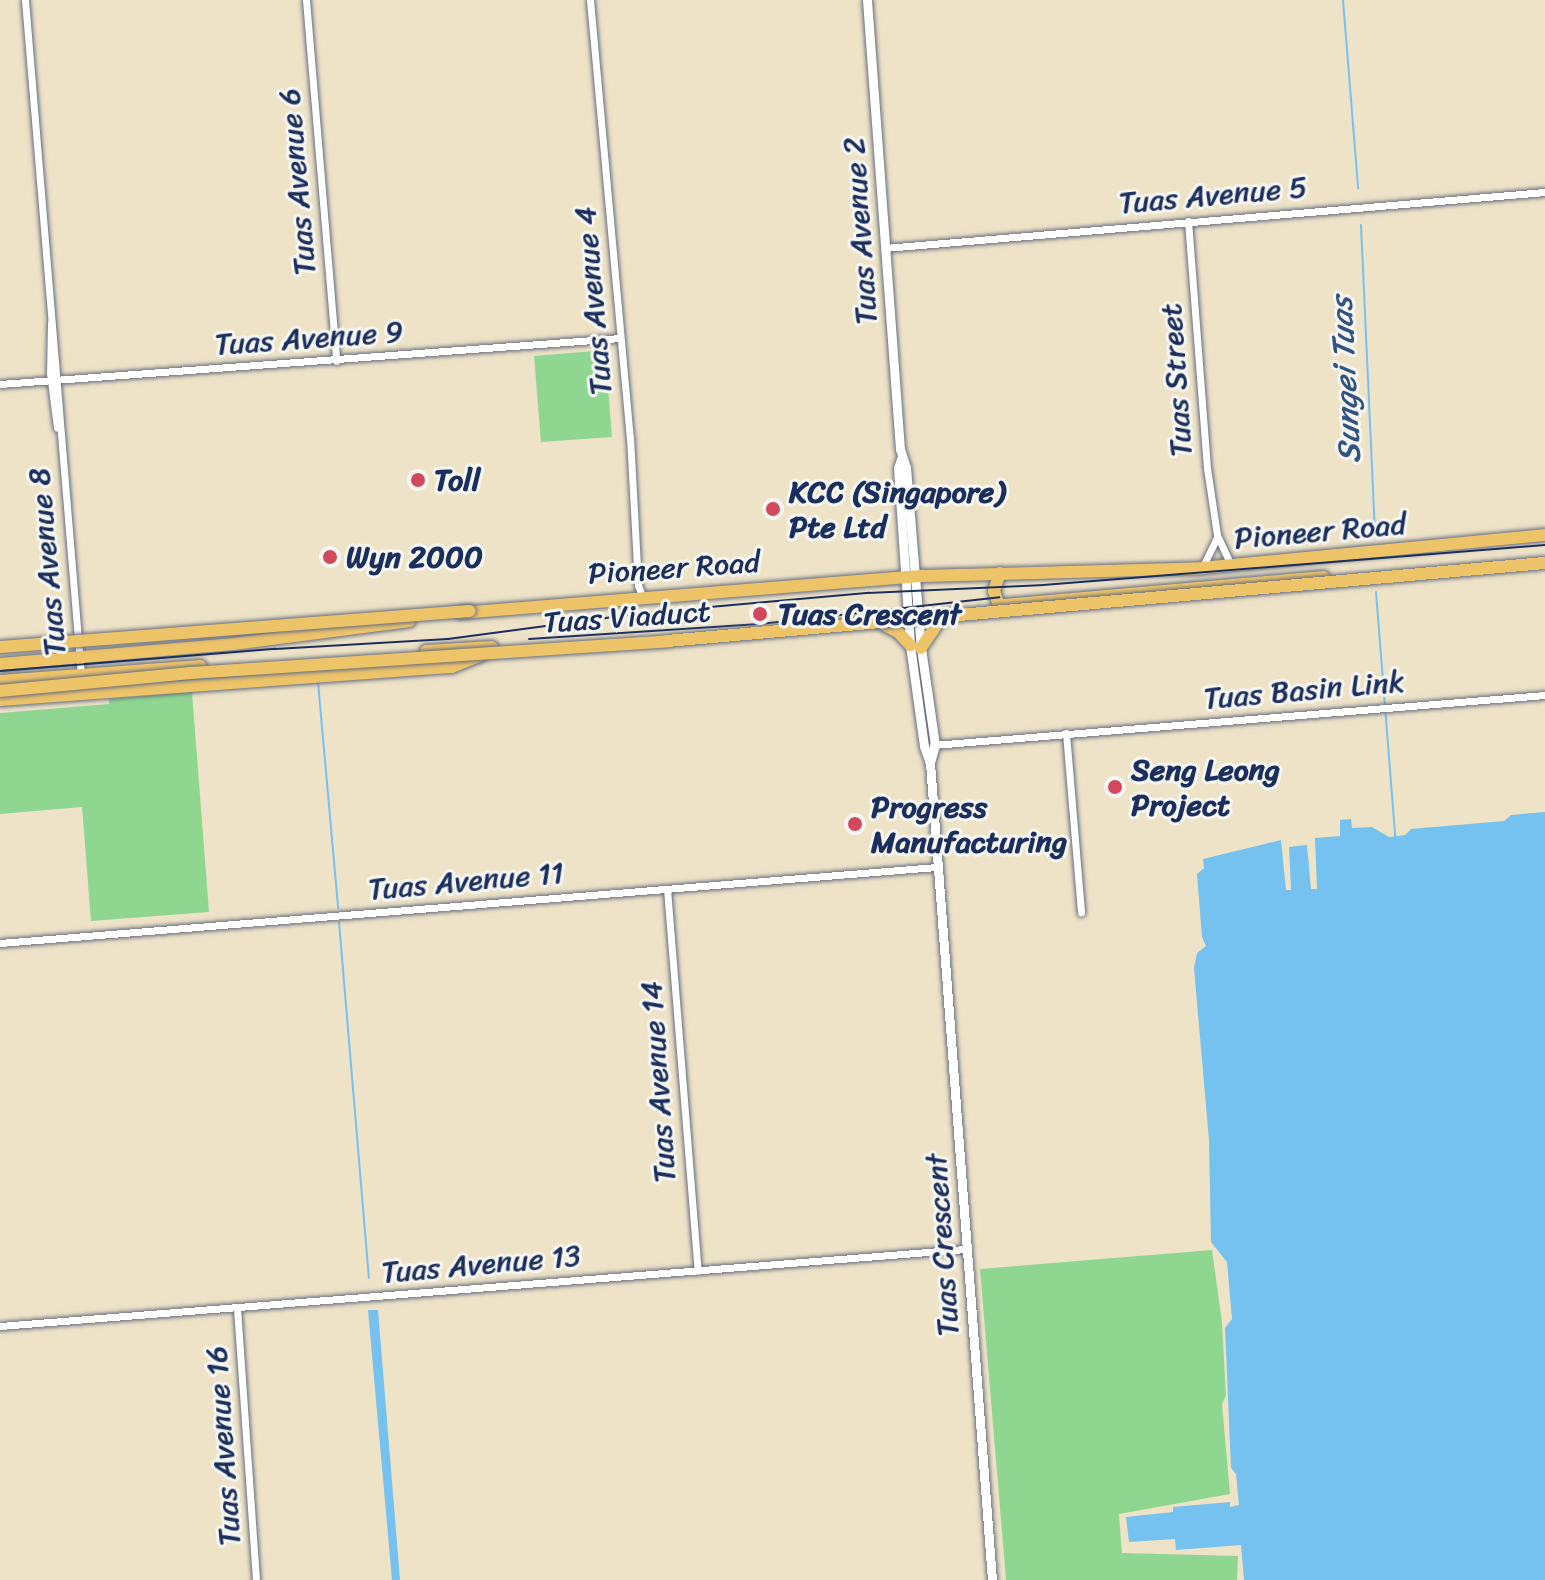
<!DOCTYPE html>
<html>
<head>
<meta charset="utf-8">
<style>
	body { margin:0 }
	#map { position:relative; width:1545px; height:1580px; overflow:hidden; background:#eee3c7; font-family:Sriracha,sans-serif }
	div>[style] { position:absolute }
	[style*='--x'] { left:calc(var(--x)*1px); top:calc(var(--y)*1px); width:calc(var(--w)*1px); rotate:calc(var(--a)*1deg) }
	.green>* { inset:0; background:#8fd791 }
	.water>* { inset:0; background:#75c1ef }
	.stream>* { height:2px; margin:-1px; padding:0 1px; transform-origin:1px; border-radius:1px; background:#75c1ef }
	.roads { filter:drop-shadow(0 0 2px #656e83) drop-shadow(0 0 2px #656e83) }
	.minor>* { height:7px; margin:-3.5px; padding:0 3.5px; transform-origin:3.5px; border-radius:3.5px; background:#fff }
	.tertiary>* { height:9px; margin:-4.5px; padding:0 4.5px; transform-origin:4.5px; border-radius:4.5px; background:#fff }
	.primary>* { height:12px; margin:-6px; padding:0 6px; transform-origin:6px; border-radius:6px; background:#eec469 }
	.rail>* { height:2px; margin:-1px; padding:0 1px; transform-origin:1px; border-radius:1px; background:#1b2f5e }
	.bridges { filter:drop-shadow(0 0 2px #656e83) drop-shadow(0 0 2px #656e83) }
	.primary-bridge>* { height:12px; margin:-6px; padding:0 6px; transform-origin:6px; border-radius:6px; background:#eec469 }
	.dots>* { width:22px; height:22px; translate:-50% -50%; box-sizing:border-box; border:4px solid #f6f6f2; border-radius:50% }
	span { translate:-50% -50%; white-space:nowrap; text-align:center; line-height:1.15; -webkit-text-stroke:6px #f6f6f2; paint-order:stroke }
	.street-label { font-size:30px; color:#1b2f5e }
	.poi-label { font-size:30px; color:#1b2f5e; font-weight:700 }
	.left { translate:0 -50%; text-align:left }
	.water-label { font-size:32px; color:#325482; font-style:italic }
</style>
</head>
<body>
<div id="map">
	<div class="green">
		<div style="clip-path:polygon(595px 351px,606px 361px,612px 437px,541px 442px,534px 356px)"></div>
		<div style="clip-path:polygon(192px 692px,209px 912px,91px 921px,82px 807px,0 814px,0 713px,109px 704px,109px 699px)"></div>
		<div style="clip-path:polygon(1212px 1250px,1222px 1322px,1226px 1396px,1222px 1404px,1230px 1494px,1119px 1514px,1122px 1553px,1238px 1556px,1237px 1580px,1006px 1580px,980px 1269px)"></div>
	</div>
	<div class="water">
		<div style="clip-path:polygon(1545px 812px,1545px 1580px,1244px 1580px,1241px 1545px,1176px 1550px,1175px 1539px,1129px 1542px,1126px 1517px,1173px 1512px,1173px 1507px,1230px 1502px,1230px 1507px,1239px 1505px,1236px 1474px,1231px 1468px,1225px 1328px,1232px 1319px,1227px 1262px,1211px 1242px,1209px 1140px,1194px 968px,1197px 953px,1206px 946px,1202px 937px,1197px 874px,1204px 868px,1203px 859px,1281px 840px,1286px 890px,1291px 890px,1289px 847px,1307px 845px,1311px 889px,1317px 889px,1315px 838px,1340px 836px,1340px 820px,1351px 819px,1352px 828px,1372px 827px,1389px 837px,1405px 835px,1411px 829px,1504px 821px,1511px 815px)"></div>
		<div style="clip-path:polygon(368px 1310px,378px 1310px,400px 1580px,392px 1580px)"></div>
	</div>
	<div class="stream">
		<div style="--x:1343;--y:0;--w:189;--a:85.4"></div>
		<div style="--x:1361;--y:225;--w:309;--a:87.4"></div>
		<div style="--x:1376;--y:592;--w:245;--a:85.5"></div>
		<div style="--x:318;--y:682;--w:227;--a:84.9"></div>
		<div style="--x:339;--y:922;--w:357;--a:85.2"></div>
	</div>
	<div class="roads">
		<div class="minor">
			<div style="--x:25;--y:0;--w:678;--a:85.26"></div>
			<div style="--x:306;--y:0;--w:362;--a:85.2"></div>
			<div style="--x:590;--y:0;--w:439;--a:84.8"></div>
			<div style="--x:630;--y:437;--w:148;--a:86.9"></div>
			<div style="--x:638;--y:585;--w:12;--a:70"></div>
			<div style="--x:1188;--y:221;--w:248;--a:85.6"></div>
			<div style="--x:1207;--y:468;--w:68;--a:81.5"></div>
			<div style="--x:1217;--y:535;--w:33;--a:65"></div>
			<div style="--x:885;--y:248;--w:662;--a:-4.85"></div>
			<div style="--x:51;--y:323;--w:50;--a:91.1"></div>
			<div style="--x:50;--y:373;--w:55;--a:82.7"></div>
			<div style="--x:0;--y:384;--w:622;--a:-4.24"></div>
			<div style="--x:1202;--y:568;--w:34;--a:-64"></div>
			<div style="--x:1066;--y:733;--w:180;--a:85.2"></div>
			<div style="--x:933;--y:745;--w:614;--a:-4.67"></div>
			<div style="--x:667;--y:889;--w:383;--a:85.4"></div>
			<div style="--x:0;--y:943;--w:939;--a:-4.64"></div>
			<div style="--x:237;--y:1308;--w:273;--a:86"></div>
			<div style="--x:0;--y:1326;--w:969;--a:-4.56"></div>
		</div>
		<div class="tertiary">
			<div style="--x:867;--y:0;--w:450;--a:85.8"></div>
			<div style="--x:900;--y:449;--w:19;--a:72"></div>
			<div style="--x:906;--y:467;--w:182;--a:85.3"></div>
			<div style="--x:921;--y:648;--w:98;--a:81.8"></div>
			<div style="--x:935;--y:745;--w:19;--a:106"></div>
			<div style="--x:901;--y:459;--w:9;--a:108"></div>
			<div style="--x:898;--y:468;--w:177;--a:86.1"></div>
			<div style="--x:910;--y:645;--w:102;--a:82.1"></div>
			<div style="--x:924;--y:746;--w:18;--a:71"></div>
			<div style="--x:930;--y:763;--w:819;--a:85.66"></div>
		</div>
		<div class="primary">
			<div style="--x:1004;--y:605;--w:321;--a:-5"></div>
			<div style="--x:999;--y:606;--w:16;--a:-108"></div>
			<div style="--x:994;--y:591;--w:19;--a:-72"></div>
			<div style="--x:460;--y:613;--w:465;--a:-4.6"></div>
			<div style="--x:924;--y:576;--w:278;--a:-1.6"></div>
			<div style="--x:1202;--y:568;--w:345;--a:-5.5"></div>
			<div style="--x:877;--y:621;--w:24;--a:28"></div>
			<div style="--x:898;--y:632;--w:18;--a:47"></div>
			<div style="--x:921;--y:648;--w:29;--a:-56"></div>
			<div style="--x:937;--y:624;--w:15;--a:-37"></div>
			<div style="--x:426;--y:651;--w:66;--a:-3.5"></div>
			<div style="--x:0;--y:664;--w:234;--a:-4.9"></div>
			<div style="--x:233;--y:644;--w:178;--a:-7.4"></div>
			<div style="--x:0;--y:681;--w:201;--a:-4.3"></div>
			<div style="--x:0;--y:700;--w:453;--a:-4.2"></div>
			<div style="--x:452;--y:667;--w:32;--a:-22"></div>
		</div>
	</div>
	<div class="rail">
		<div style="--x:529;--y:639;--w:231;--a:-3.7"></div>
		<div style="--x:760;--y:624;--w:241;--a:-6.4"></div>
		<div style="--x:0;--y:671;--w:276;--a:-4.6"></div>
		<div style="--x:275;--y:649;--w:173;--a:-3.3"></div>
		<div style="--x:448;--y:639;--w:197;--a:-7.6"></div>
		<div style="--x:643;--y:613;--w:227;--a:-5.1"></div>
		<div style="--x:869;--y:593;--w:175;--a:-2.6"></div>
		<div style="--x:1044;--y:585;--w:503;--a:-4.56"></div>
	</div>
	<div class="bridges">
		<div class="primary-bridge">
			<div style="--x:0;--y:647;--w:471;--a:-4.4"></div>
			<div style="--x:0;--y:691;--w:191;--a:-5.4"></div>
			<div style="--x:190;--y:673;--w:478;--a:-3.8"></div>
			<div style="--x:667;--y:641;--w:881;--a:-5.08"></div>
		</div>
	</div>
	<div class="dots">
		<div style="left:418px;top:480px;background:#d1495b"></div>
		<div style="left:773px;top:509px;background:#d1495b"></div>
		<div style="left:330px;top:557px;background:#d1495b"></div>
		<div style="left:760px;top:614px;background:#d1495b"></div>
		<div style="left:1115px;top:787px;background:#d1495b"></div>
		<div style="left:855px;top:824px;background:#d1495b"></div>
	</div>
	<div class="street-label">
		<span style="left:297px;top:182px;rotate:-95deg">Tuas Avenue 6</span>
		<span style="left:1213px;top:195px;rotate:-5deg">Tuas Avenue 5</span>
		<span style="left:860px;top:231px;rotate:-94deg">Tuas Avenue 2</span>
		<span style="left:593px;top:301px;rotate:-95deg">Tuas Avenue 4</span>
		<span style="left:309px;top:338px;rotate:-4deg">Tuas Avenue 9</span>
		<span style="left:1176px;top:380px;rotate:-94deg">Tuas Street</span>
		<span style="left:1320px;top:531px;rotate:-5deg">Pioneer Road</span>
		<span style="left:47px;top:562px;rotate:-95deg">Tuas Avenue 8</span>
		<span style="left:674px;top:568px;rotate:-4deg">Pioneer Road</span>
		<span style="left:627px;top:617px;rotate:-4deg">Tuas Viaduct</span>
		<span style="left:1304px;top:690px;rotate:-5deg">Tuas Basin Link</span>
		<span style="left:466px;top:881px;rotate:-5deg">Tuas Avenue 11</span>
		<span style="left:658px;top:1082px;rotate:-94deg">Tuas Avenue 14</span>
		<span style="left:942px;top:1245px;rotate:-94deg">Tuas Crescent</span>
		<span style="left:481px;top:1264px;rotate:-5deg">Tuas Avenue 13</span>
		<span style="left:223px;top:1446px;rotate:-94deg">Tuas Avenue 16</span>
	</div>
	<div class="poi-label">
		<span class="left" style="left:434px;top:480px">Toll</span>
		<span class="left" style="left:789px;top:509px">KCC (Singapore)<br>Pte Ltd</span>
		<span class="left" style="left:346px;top:557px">Wyn 2000</span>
		<span class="left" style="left:778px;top:614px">Tuas Crescent</span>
		<span class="left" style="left:1131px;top:787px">Seng Leong<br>Project</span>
		<span class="left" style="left:871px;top:824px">Progress<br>Manufacturing</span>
	</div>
	<div class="water-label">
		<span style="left:1346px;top:380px;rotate:-93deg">Sungei Tuas</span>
	</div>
</div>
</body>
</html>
